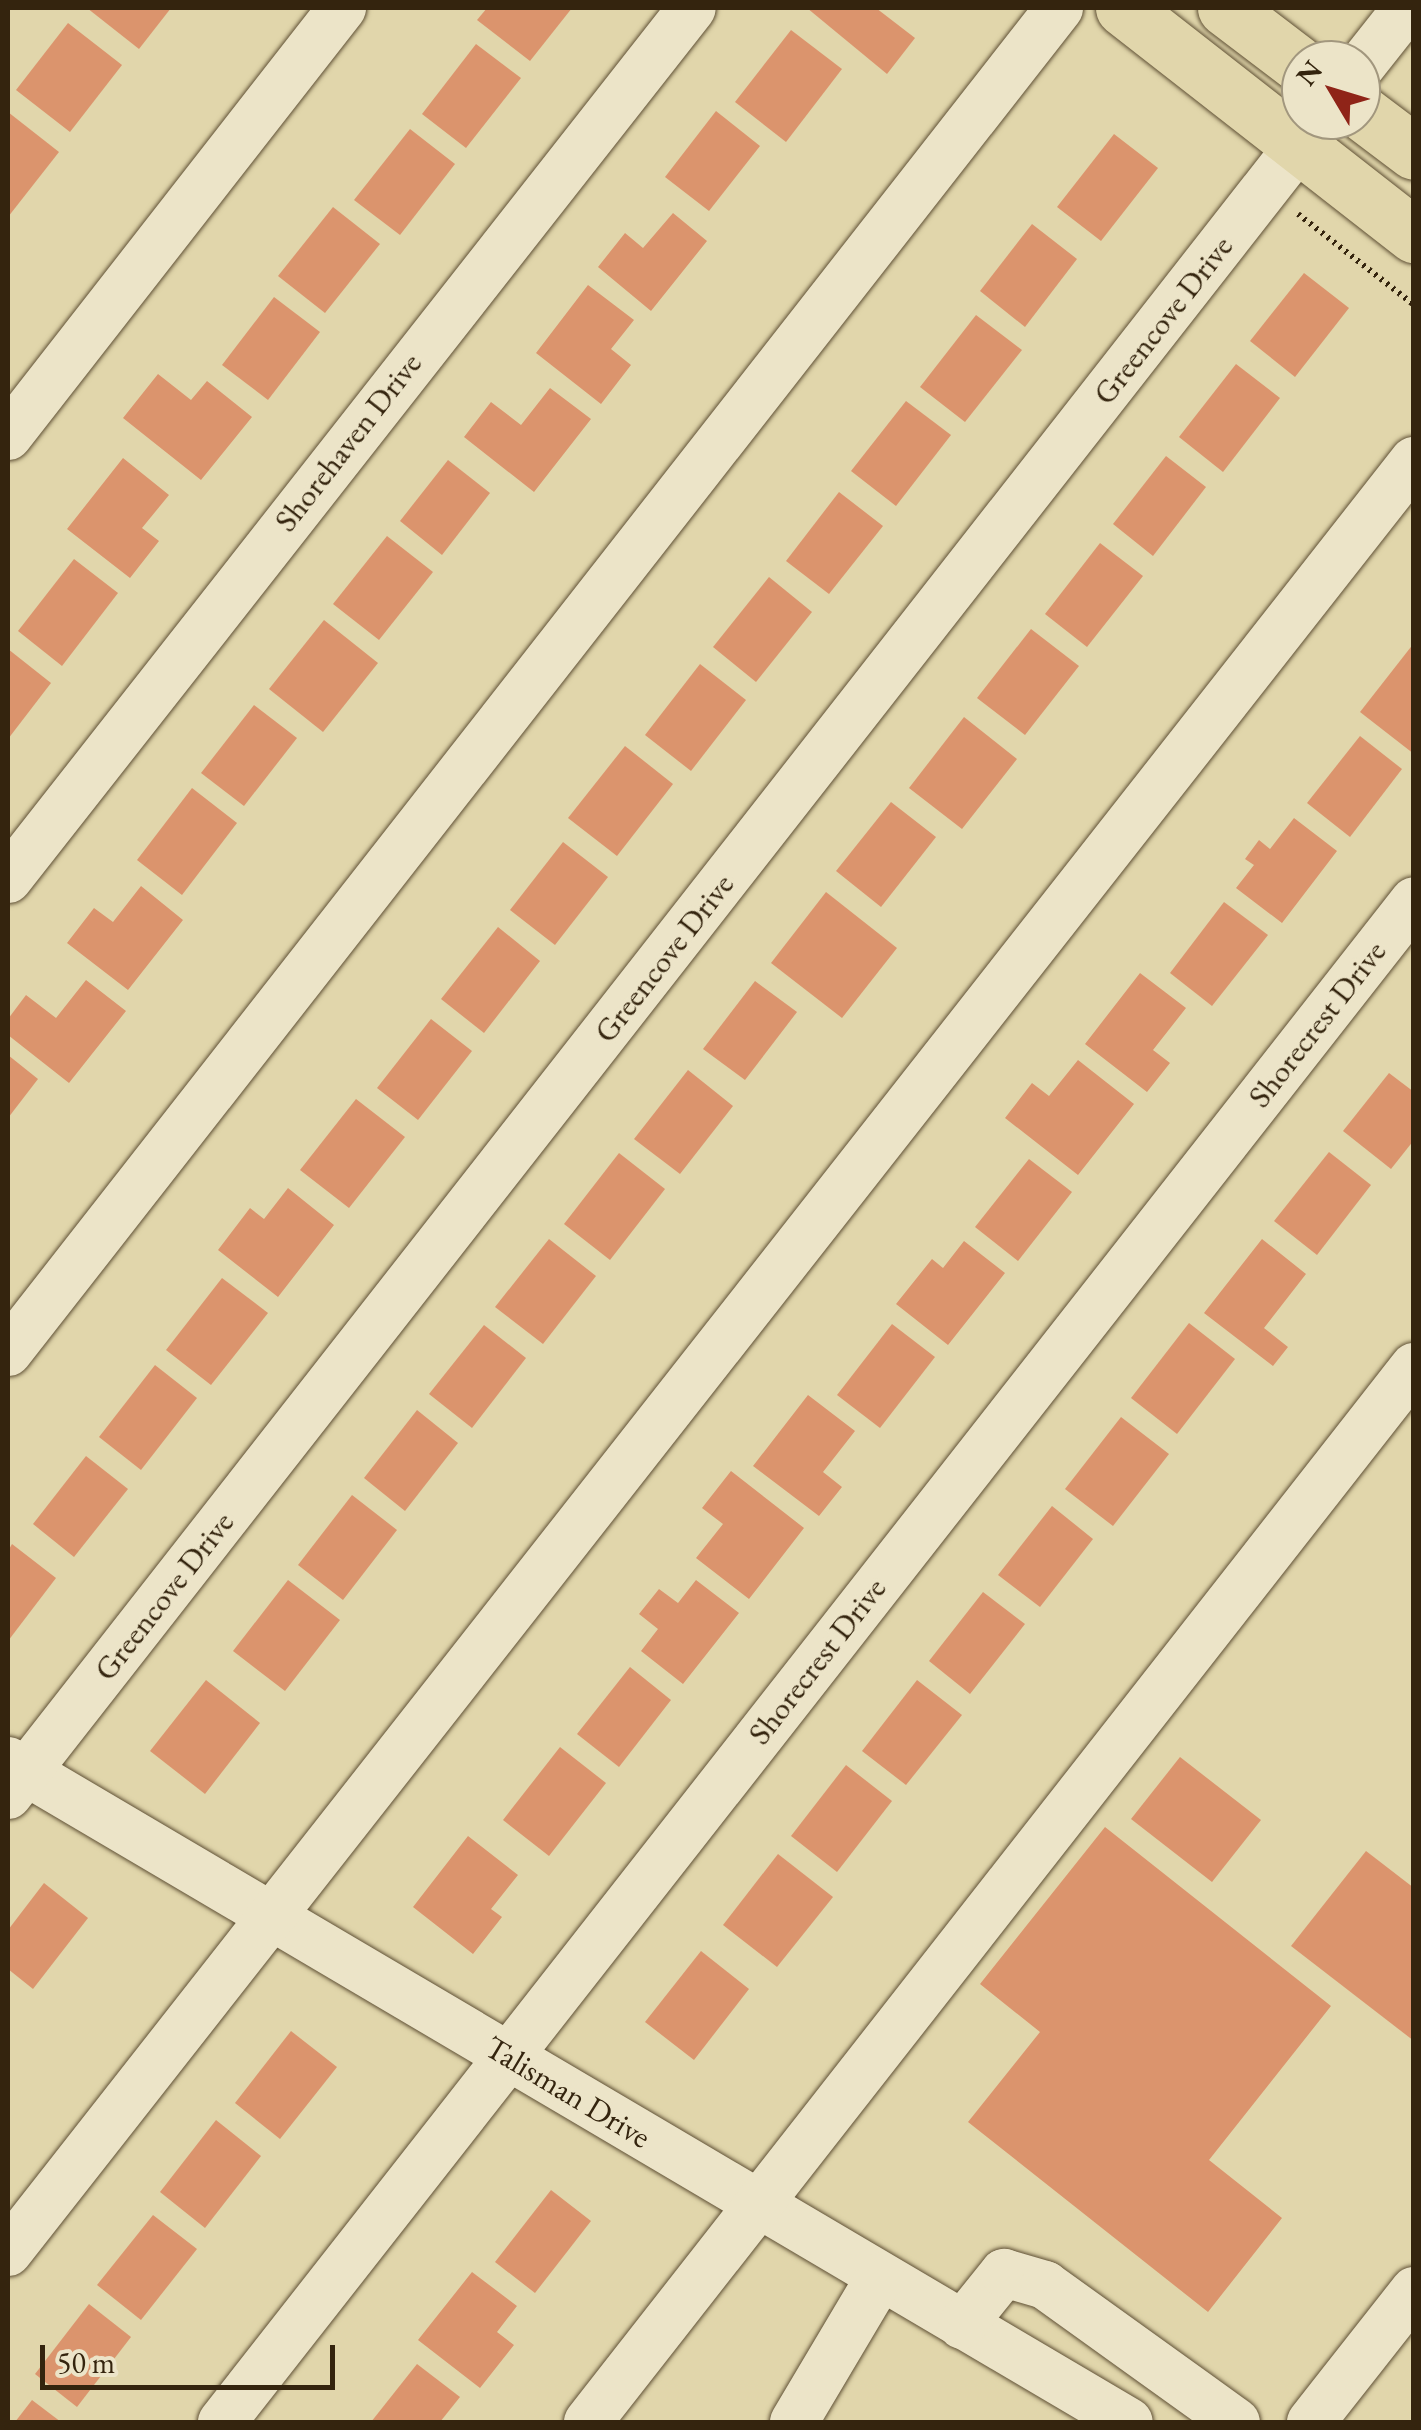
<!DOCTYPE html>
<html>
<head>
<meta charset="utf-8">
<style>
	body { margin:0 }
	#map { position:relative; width:1421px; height:2430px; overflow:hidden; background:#e1d6ab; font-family:"EB Garamond",serif }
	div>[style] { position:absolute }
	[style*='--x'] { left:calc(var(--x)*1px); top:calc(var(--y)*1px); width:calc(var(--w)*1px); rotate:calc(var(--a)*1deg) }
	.building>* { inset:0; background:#db946d }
	.path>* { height:6px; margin-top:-3px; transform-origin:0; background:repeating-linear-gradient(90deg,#34240e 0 2.5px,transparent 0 7.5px) }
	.roads { filter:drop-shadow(0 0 2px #5f5035) drop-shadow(0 0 2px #5f5035) }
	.minor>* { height:48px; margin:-24px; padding:0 24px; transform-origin:24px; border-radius:24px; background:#ece4c8 }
	.major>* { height:55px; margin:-27.5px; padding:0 27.5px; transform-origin:27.5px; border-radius:27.5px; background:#e1d6ab }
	span { translate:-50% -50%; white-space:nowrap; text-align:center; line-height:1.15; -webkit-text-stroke:8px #ece4c8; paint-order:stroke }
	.street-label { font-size:32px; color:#34240e }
	.frame { position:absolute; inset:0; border:10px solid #34240e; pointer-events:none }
	.north { position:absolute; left:1281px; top:40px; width:100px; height:100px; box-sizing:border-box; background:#ece4c8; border:2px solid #a2977e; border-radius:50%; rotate:308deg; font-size:28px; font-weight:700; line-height:40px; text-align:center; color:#34240e }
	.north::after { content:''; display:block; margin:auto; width:35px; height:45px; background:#8f2418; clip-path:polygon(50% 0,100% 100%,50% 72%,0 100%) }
	.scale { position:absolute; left:40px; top:2345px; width:295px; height:45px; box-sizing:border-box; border:5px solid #34240e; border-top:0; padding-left:12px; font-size:30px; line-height:35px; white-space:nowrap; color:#34240e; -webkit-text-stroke:8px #ece4c8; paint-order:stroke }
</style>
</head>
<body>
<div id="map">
	<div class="building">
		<div style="clip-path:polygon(87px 8px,171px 8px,139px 49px)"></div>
		<div style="clip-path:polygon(487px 8px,572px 8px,530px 61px,477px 20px)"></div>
		<div style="clip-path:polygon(807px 8px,876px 8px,915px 38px,887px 74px)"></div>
		<div style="clip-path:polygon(68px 23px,122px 65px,70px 132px,16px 90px)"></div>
		<div style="clip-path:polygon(791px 30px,842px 69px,786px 142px,735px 102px)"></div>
		<div style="clip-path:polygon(476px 44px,521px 78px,466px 148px,422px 114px)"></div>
		<div style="clip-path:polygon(716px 111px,760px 146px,709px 211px,665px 177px)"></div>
		<div style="clip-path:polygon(8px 112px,59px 152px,8px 217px)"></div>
		<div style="clip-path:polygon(410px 129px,455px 164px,400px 235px,354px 200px)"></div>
		<div style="clip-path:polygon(1114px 134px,1158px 168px,1101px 241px,1057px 207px)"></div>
		<div style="clip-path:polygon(333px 207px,380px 244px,325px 313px,278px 276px)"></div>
		<div style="clip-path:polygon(673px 213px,707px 241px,651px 311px,598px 267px,625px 233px,643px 248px)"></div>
		<div style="clip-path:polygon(1032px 224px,1077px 259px,1025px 327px,980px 291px)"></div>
		<div style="clip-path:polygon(1304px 273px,1349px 308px,1295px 377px,1250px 341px)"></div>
		<div style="clip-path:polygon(588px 285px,634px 320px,611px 349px,631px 365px,601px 404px,536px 353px)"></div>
		<div style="clip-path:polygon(274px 297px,320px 332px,268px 400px,222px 365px)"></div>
		<div style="clip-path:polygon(976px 315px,1022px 350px,965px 422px,920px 387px)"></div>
		<div style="clip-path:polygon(1236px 364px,1280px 398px,1223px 472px,1179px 437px)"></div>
		<div style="clip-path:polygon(158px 374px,191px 400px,207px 381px,252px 417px,201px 480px,123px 418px)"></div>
		<div style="clip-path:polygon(550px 388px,591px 419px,534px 492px,464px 437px,491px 402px,521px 425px)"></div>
		<div style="clip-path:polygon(906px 401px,951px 435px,896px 506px,851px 471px)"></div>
		<div style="clip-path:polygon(1166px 456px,1206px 487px,1153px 556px,1113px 524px)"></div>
		<div style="clip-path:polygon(123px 458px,169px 495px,142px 528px,159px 541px,130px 578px,67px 529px)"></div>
		<div style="clip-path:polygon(448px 460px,490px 493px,442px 555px,400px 521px)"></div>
		<div style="clip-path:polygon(839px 492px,883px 526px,829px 594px,786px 561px)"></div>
		<div style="clip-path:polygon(387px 536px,433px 572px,379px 640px,333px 604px)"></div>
		<div style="clip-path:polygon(1100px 543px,1143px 576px,1087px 647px,1045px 614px)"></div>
		<div style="clip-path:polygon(74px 559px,118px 593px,62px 666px,18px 631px)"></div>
		<div style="clip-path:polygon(769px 577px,812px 612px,756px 682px,713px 647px)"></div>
		<div style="clip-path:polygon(324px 620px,378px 663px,323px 732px,269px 689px)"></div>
		<div style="clip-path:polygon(1031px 629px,1079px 666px,1025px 735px,977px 698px)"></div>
		<div style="clip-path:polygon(1414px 643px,1414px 754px,1360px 712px)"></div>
		<div style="clip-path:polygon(8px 649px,51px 683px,8px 739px)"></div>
		<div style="clip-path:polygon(700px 664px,746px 700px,691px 771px,645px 735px)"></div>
		<div style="clip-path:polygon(254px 705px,297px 738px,244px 806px,201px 773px)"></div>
		<div style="clip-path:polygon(964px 717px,1017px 759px,962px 829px,909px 788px)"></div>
		<div style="clip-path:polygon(1360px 736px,1402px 769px,1350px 837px,1307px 803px)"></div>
		<div style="clip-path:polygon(625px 746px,673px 784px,617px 856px,568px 818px)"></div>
		<div style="clip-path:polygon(192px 788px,237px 823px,182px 895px,137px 860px)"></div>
		<div style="clip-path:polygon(891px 802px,936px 837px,881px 907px,836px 871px)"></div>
		<div style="clip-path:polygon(1294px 818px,1337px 851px,1282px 923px,1236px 888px,1254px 865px,1245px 859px,1259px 840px,1270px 849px)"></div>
		<div style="clip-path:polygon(563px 842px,608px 877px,555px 945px,510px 910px)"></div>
		<div style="clip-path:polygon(141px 886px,183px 920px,128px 990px,67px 943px,94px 908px,113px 922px)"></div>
		<div style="clip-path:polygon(826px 892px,897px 948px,842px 1018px,771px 963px)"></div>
		<div style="clip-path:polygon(1224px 902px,1268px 935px,1212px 1006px,1170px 973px)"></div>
		<div style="clip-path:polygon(498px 927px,540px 961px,484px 1033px,441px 999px)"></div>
		<div style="clip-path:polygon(1140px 973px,1186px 1008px,1153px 1050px,1170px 1063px,1147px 1092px,1085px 1044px)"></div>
		<div style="clip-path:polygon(86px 980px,126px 1011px,69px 1083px,8px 1035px,8px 1019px,26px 995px,56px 1018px)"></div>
		<div style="clip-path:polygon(755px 981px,797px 1012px,745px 1080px,703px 1049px)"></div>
		<div style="clip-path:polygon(431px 1019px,472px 1051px,418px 1120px,377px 1088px)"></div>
		<div style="clip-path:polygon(8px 1055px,38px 1079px,8px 1118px)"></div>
		<div style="clip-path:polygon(1078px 1060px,1134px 1104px,1078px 1175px,1005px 1118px,1032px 1083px,1049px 1096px)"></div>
		<div style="clip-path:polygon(688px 1070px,733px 1106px,680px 1174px,634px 1139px)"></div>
		<div style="clip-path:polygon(1389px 1073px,1414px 1092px,1414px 1140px,1391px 1169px,1343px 1131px)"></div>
		<div style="clip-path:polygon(356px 1099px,405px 1137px,349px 1208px,300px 1170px)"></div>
		<div style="clip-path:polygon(1329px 1152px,1371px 1185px,1317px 1255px,1274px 1221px)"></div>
		<div style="clip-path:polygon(619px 1153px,665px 1189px,610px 1260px,564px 1224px)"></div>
		<div style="clip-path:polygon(1029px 1159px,1072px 1192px,1018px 1261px,975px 1227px)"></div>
		<div style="clip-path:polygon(288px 1188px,334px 1225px,278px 1297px,218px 1250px,250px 1208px,264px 1219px)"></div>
		<div style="clip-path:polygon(549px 1239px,596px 1276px,543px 1344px,495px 1307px)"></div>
		<div style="clip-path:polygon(1262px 1239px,1306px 1274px,1264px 1328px,1288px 1347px,1273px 1366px,1204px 1313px)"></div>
		<div style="clip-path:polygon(964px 1241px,1005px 1273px,948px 1345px,896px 1304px,932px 1259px,943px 1268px)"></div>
		<div style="clip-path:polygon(222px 1278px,268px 1313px,211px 1385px,166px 1350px)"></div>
		<div style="clip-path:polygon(1189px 1323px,1235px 1359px,1177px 1434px,1131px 1398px)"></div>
		<div style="clip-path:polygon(892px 1324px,935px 1357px,880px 1428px,837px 1395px)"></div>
		<div style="clip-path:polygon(484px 1325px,526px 1358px,472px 1428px,429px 1394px)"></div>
		<div style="clip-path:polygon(155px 1365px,197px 1398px,141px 1470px,99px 1437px)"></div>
		<div style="clip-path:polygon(808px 1395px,855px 1431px,823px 1472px,842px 1487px,819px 1516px,753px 1466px)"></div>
		<div style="clip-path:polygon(417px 1410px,458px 1443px,405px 1511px,364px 1478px)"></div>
		<div style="clip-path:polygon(1121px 1417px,1169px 1454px,1113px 1526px,1065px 1489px)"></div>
		<div style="clip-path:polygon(86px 1456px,128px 1489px,74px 1557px,33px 1524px)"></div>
		<div style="clip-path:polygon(731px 1471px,804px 1528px,749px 1599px,696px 1558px,723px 1524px,702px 1508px)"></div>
		<div style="clip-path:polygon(352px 1495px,397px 1530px,343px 1600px,298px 1565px)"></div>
		<div style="clip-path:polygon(1052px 1506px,1093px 1539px,1040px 1607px,998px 1575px)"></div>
		<div style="clip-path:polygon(12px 1544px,56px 1578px,8px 1641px,8px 1551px)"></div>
		<div style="clip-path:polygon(288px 1580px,340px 1620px,285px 1691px,233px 1651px)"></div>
		<div style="clip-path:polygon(696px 1580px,739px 1613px,683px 1684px,641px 1651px,658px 1629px,639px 1614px,659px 1589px,678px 1603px)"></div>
		<div style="clip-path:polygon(983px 1592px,1025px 1624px,970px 1694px,929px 1661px)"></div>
		<div style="clip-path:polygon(630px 1667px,671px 1700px,619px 1767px,577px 1734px)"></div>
		<div style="clip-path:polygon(206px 1680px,260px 1723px,205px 1794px,150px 1751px)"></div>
		<div style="clip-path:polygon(917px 1680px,962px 1715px,906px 1785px,862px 1751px)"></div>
		<div style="clip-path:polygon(560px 1747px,606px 1783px,549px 1856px,503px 1820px)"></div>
		<div style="clip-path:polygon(1180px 1757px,1261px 1820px,1212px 1882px,1131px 1819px)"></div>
		<div style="clip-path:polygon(846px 1765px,892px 1801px,837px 1872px,791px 1836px)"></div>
		<div style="clip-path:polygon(1105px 1827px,1331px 2006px,1209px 2160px,1282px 2218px,1208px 2312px,968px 2122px,1040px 2032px,980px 1984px)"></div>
		<div style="clip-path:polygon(468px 1836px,518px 1875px,491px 1909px,502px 1917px,473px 1954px,413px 1907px)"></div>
		<div style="clip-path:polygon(1366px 1851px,1414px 1888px,1414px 2041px,1291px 1946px)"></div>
		<div style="clip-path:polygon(778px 1854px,833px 1897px,777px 1967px,723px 1925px)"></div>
		<div style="clip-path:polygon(44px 1883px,88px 1918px,33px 1989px,8px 1969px,8px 1930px)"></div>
		<div style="clip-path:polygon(701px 1951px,749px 1989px,694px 2060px,645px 2022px)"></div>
		<div style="clip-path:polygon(291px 2031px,337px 2067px,280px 2139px,235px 2103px)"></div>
		<div style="clip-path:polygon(216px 2120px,261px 2156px,205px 2228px,160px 2192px)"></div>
		<div style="clip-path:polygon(551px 2190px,591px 2221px,535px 2293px,495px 2262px)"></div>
		<div style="clip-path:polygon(153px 2215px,197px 2249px,141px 2320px,97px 2285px)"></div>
		<div style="clip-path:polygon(472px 2272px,517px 2306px,497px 2332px,514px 2345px,480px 2388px,418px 2340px)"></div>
		<div style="clip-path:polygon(89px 2304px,131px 2337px,77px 2407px,35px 2374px)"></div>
		<div style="clip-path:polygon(417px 2364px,460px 2397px,440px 2422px,371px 2422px)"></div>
		<div style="clip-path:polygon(32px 2400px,61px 2422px,15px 2422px)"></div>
	</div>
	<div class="path">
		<div style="--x:1298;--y:214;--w:147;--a:38.1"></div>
	</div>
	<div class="roads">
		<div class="minor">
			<div style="--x:1361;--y:66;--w:74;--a:-51.6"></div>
			<div style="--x:8;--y:436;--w:543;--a:-52.03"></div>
			<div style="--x:8;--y:879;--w:1107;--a:-51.86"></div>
			<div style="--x:8;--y:1352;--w:1706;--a:-51.97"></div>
			<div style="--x:8;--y:1761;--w:1301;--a:30.53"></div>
			<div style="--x:8;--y:1795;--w:2127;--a:-51.95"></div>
			<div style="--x:8;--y:2252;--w:2277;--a:-51.87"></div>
			<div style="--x:962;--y:2325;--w:67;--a:-51.1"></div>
			<div style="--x:1004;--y:2273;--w:43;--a:16.3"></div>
			<div style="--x:1045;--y:2285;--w:235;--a:35.7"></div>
			<div style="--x:222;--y:2422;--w:1932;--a:-51.91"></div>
			<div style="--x:588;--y:2422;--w:1340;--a:-51.94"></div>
			<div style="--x:794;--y:2422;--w:169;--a:-59.3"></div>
			<div style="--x:1311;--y:2422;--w:167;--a:-51.8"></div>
		</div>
		<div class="major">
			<div style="--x:1123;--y:8;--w:369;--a:38"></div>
			<div style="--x:1225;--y:8;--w:96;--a:37.3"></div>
			<div style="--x:1361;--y:112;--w:66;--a:37"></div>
		</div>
	</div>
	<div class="street-label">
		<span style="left:1163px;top:320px;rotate:-52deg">Greencove Drive</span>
		<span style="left:348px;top:442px;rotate:-52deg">Shorehaven Drive</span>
		<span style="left:664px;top:958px;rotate:-52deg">Greencove Drive</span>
		<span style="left:1317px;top:1024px;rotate:-52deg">Shorecrest Drive</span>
		<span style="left:164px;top:1596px;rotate:-52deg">Greencove Drive</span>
		<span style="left:817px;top:1661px;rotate:-52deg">Shorecrest Drive</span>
		<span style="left:568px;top:2092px;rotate:31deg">Talisman Drive</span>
	</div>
	<div class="frame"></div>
	<div class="north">N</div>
	<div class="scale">50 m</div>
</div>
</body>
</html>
